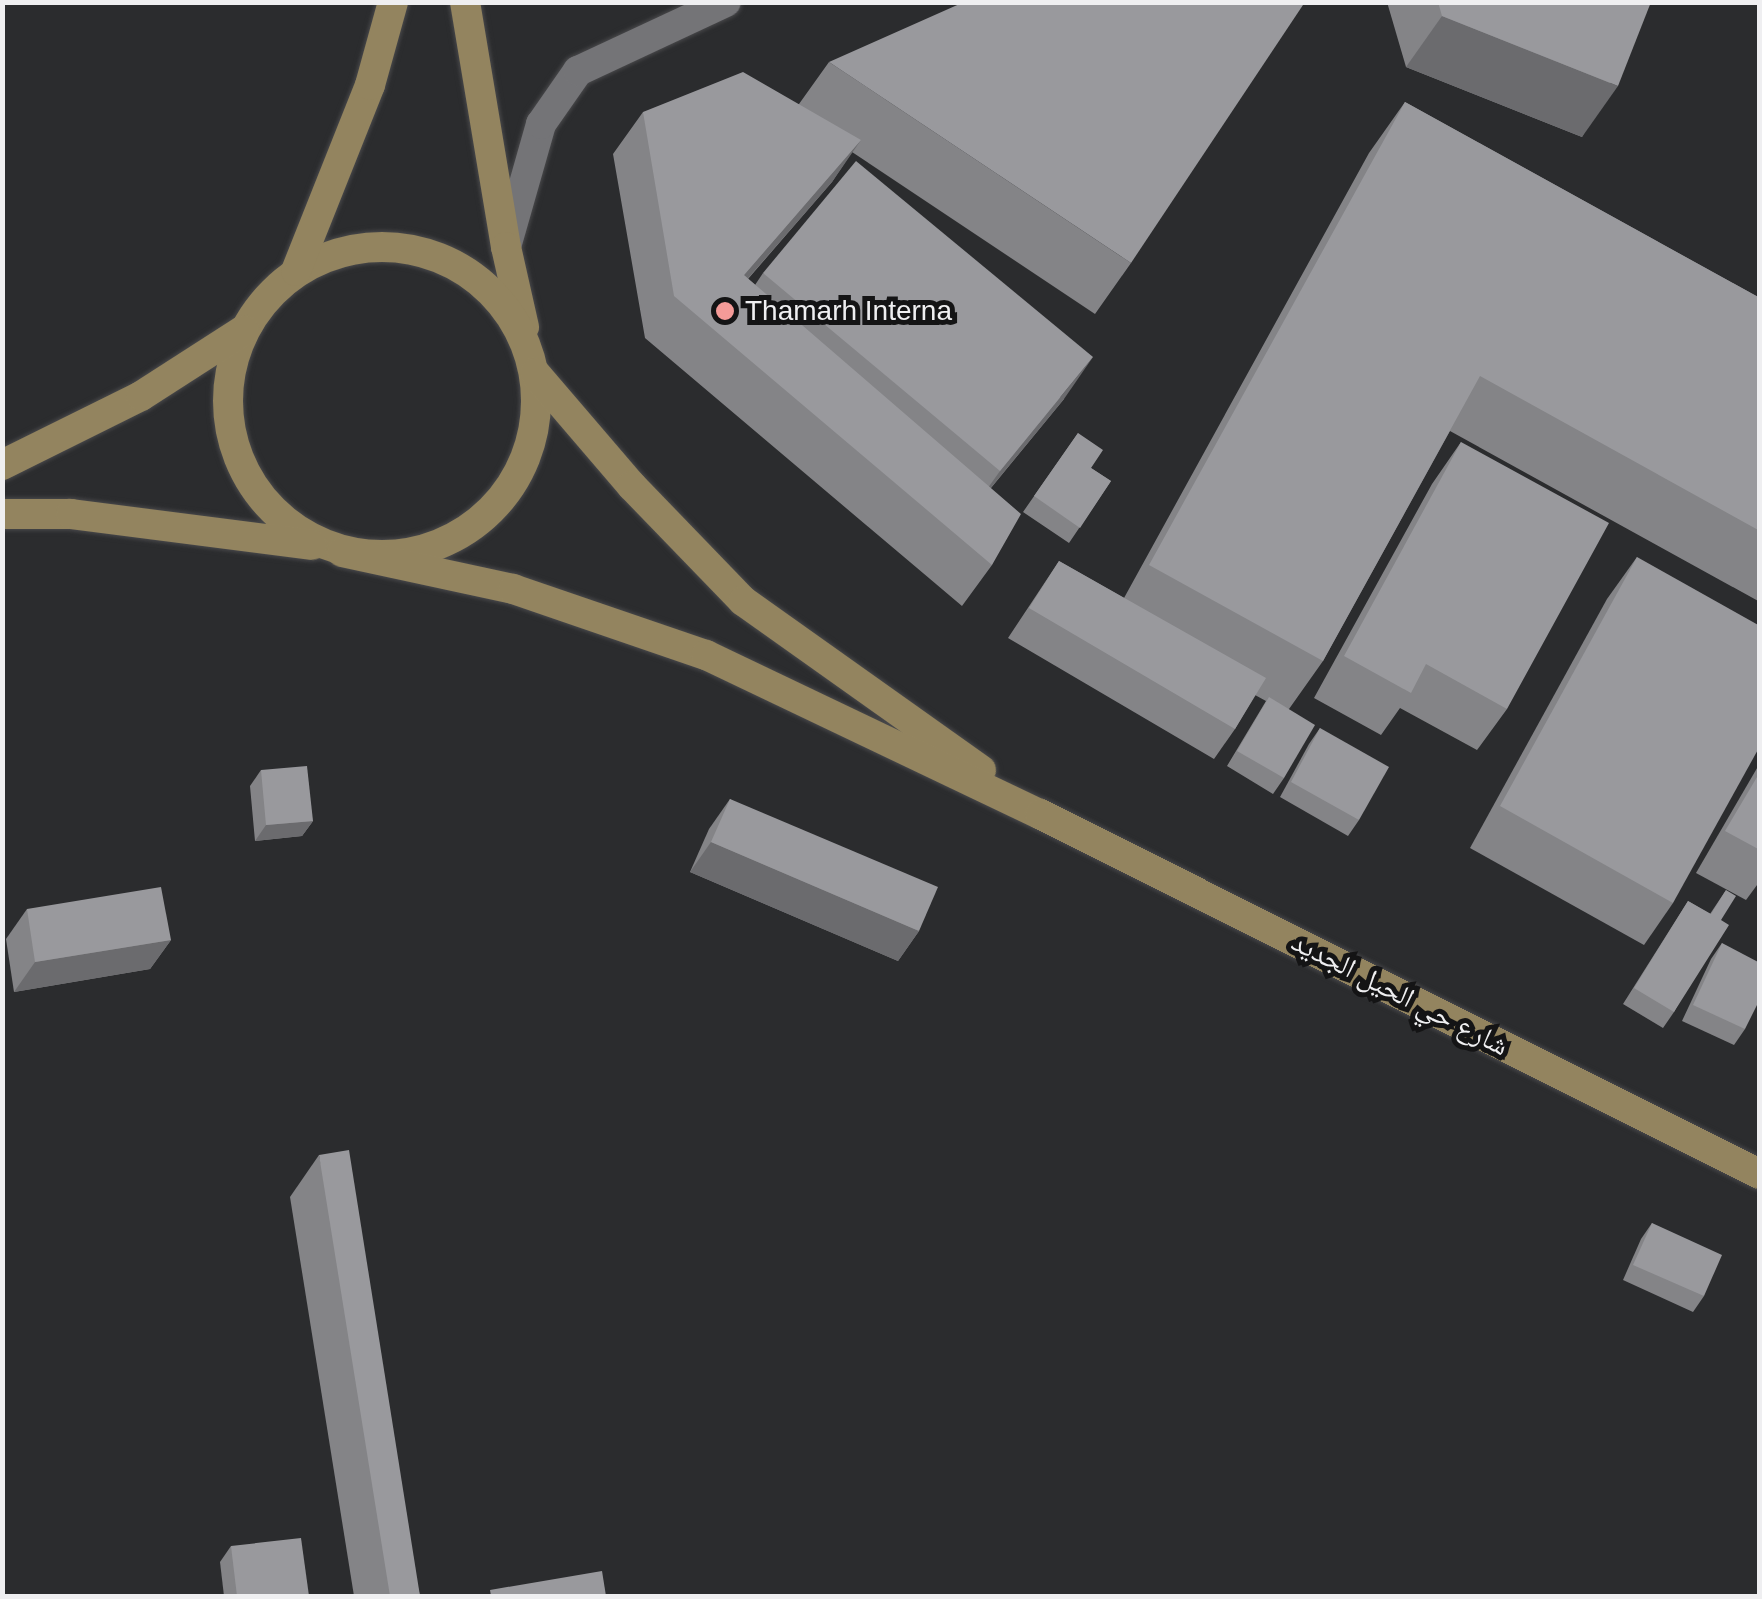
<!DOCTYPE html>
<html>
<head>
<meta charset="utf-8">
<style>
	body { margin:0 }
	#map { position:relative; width:1762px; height:1599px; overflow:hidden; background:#2b2c2e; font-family:Helvetica,"Noto Naskh Arabic",sans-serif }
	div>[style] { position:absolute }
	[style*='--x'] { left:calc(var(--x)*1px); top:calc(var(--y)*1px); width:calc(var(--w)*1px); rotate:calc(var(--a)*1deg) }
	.roads { filter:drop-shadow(0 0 2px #49494b) drop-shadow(0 0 2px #49494b) }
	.street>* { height:30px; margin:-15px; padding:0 15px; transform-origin:15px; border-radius:15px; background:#747477 }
	.secondary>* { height:30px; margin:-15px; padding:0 15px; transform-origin:15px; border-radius:15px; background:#93845f }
	.secondary>.ring { margin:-15px; padding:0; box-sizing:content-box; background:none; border:30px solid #93845f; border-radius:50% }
	.wall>* { inset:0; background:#848487 }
	.shaded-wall>* { inset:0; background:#6b6b6e }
	.building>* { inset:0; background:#99999d }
	.dots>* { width:28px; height:28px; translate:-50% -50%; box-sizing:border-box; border:5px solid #141415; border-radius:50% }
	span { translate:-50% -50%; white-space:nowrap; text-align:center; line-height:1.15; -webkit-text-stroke:10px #141415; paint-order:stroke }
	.poi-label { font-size:28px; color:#efeff1 }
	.left { translate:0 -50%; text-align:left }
	.street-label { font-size:28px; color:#efeff1 }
	.frame { position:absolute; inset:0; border:5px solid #efeff1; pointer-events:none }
</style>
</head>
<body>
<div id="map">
	<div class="roads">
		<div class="street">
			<div style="--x:506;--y:247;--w:128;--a:-74.1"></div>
			<div style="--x:541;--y:124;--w:65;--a:-55.1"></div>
			<div style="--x:578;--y:71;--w:163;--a:-25"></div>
		</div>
		<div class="secondary">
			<div style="--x:465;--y:2;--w:248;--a:80.5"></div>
			<div style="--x:506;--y:247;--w:82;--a:77.3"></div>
			<div class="ring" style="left:228px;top:247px;width:278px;height:278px"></div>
			<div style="--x:296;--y:271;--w:200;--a:-68.3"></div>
			<div style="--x:370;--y:85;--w:86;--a:-74.5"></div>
			<div style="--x:535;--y:373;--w:149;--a:49.4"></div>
			<div style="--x:632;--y:486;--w:160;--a:46"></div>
			<div style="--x:743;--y:601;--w:292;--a:35.4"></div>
			<div style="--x:2;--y:465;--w:155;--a:-26.4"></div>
			<div style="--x:141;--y:396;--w:122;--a:-32.7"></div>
			<div style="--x:2;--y:514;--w:69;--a:0"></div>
			<div style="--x:71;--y:514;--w:243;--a:7.3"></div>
			<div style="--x:342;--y:552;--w:175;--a:12.2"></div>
			<div style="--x:513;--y:589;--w:204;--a:18.9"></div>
			<div style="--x:706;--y:655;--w:370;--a:25.5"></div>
			<div style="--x:1040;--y:814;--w:805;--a:26.57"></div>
		</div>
	</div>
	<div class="wall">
		<div style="clip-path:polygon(1387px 2px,1651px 2px,1582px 137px,1406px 67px)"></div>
		<div style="clip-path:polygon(829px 62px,1131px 263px,1095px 314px,852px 152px,832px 182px,748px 279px,755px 285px,763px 273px,1064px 399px,991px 488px,992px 565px,962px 606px,645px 338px,613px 154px,643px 112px,799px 104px)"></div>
		<div style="clip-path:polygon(1405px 102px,1760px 298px,1760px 602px,1450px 431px,1323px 661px,1289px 709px,1284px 778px,1273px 794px,1227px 766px,1266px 701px,1255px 695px,1235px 729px,1214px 759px,1008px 638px,1059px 561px,1124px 598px,1369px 153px)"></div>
		<div style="clip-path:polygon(1078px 433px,1091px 468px,1111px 481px,1069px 543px,1023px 512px)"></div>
		<div style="clip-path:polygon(1461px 442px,1507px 709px,1477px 750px,1400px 708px,1381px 735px,1314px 698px,1432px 484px)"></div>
		<div style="clip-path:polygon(1637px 557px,1673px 903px,1644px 945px,1470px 848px,1607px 599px)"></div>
		<div style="clip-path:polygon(1320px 728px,1359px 820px,1348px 836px,1280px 797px,1309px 744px)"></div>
		<div style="clip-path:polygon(1760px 763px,1760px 881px,1746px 900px,1696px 873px)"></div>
		<div style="clip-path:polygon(261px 770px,313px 821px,302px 836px,255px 841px,250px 786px)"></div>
		<div style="clip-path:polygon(730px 799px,919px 931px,898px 961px,690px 872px,709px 829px)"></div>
		<div style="clip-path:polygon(1726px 890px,1721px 920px,1674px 1012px,1663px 1028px,1623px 1004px,1688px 901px,1710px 914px)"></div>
		<div style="clip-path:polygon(27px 909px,171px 940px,150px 969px,14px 992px,6px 939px)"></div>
		<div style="clip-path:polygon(1722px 943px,1745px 1029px,1734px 1045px,1682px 1021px,1711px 959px)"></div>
		<div style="clip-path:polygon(319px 1155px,420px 1596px,354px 1596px,290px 1197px)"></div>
		<div style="clip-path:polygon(1652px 1223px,1704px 1296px,1693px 1312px,1623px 1280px,1641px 1239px)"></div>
		<div style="clip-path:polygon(231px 1546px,309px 1596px,224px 1596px,220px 1562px)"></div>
	</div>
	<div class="shaded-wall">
		<div style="clip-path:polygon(1442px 16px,1618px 86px,1582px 137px,1406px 67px)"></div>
		<div style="clip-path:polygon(861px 140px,832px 182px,714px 317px,744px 275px)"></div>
		<div style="clip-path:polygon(1093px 357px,1064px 399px,970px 513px,1000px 471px)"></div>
		<div style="clip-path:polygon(313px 821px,302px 836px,255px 841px,266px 825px)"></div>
		<div style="clip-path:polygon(711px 842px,919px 931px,898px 961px,690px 872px)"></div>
		<div style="clip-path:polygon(171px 940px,150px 969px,14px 992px,35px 962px)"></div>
	</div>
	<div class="building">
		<div style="clip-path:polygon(964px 2px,1305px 2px,1131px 263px,829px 62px)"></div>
		<div style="clip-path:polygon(1438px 2px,1651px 2px,1618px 86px,1442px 16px)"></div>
		<div style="clip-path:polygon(743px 72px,861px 140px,744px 275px,1021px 514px,992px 565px,674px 296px,643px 112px)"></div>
		<div style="clip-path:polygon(1405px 102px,1760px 298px,1760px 531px,1480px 376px,1323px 661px,1149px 565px)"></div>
		<div style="clip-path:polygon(856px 161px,1093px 357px,1000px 471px,763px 273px)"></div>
		<div style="clip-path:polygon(1078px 433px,1103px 450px,1091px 468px,1111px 481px,1080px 528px,1034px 496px)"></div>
		<div style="clip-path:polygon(1461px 442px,1609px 523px,1507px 709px,1426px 664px,1411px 693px,1344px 656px)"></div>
		<div style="clip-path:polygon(1637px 557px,1760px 626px,1760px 746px,1673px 903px,1500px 806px)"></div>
		<div style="clip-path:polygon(1059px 561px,1266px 678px,1235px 729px,1029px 608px)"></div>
		<div style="clip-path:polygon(1269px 697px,1315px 725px,1284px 778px,1237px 751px)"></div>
		<div style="clip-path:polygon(1320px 728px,1389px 767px,1359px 820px,1291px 782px)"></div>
		<div style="clip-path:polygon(307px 766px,313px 821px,266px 825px,261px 770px)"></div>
		<div style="clip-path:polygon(1760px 772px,1760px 850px,1725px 831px)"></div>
		<div style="clip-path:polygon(730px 799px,938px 887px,919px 931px,711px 842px)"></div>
		<div style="clip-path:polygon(161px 887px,171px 940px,35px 962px,27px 909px)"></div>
		<div style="clip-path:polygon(1726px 890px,1736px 896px,1721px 920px,1729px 925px,1674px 1012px,1634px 988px,1688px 901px,1711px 914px)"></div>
		<div style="clip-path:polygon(1722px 943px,1760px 963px,1760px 999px,1745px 1029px,1693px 1005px)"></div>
		<div style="clip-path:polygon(349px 1150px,420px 1596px,390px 1596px,319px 1155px)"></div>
		<div style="clip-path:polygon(1652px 1223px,1722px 1255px,1704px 1296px,1633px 1265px)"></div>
		<div style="clip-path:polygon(301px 1538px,309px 1596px,237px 1596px,231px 1546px)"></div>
		<div style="clip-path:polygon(602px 1571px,606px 1596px,491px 1596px,490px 1590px)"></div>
	</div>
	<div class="dots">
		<div style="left:725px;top:311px;background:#f59b98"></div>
	</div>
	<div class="poi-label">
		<span class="left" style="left:745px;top:311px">Thamarh Interna</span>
	</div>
	<div class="street-label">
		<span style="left:1400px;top:994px;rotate:27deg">شارع حي الحيل الجديد</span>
	</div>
	<div class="frame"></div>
</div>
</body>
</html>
